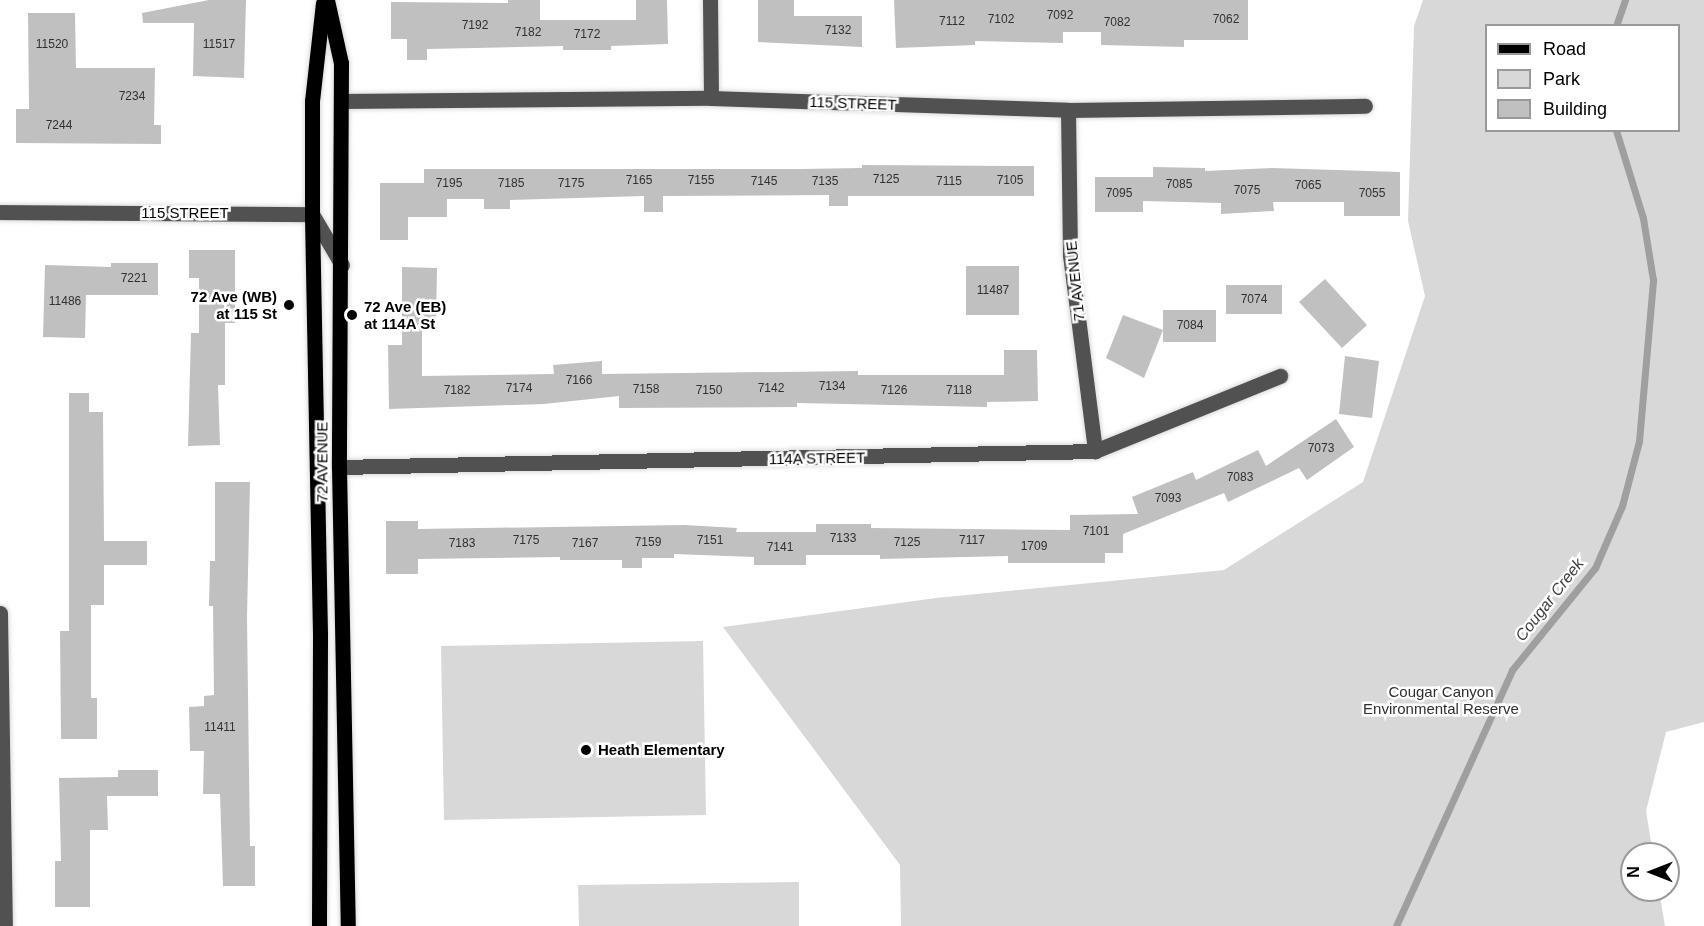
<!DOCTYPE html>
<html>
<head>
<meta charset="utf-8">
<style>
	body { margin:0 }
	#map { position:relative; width:1704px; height:926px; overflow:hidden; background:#fff; font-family:Arial,sans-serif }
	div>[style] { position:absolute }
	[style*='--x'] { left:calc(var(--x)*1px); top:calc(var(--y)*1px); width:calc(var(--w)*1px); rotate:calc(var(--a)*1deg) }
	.green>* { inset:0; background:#d8d8d8 }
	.stream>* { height:7px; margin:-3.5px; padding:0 3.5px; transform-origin:3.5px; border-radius:3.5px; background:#9f9f9f }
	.building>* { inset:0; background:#c0c0c0 }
	.roads { filter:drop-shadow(0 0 2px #dbdbdb) drop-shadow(0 0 2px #dbdbdb) }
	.minor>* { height:15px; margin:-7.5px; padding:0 7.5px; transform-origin:7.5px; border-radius:7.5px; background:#515151 }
	.major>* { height:15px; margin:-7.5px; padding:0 7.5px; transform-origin:7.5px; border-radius:7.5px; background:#000 }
	.dots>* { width:16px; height:16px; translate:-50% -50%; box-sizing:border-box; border:3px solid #fff; border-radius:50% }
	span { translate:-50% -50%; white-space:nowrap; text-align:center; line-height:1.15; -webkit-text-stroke:5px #fff; paint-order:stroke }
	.number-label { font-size:12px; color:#303030 }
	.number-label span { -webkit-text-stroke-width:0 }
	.street-label { font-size:15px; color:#000 }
	.poi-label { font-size:15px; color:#000; font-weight:700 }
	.right { translate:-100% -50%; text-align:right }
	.left { translate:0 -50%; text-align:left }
	.park-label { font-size:15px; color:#2f2f2f }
	.water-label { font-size:16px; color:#404040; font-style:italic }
	.legend { position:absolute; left:1485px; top:24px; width:195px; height:108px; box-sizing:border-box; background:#fff; border:2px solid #999; margin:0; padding:8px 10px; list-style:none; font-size:18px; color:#000 }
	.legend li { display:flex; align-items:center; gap:12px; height:30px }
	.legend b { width:30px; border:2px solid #999 }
	.north { position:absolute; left:1620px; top:842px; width:60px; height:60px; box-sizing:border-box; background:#fff; border:2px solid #999; border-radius:50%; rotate:270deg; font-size:16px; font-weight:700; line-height:24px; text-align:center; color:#000 }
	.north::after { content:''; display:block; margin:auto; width:21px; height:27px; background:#000; clip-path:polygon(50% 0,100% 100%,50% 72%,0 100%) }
</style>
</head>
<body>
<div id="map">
	<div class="green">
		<div style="clip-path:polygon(evenodd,1423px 0,1704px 0,1704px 722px,1666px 732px,1646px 811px,1653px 854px,1632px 854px,1632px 890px,1659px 890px,1665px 926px,901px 926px,900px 865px,723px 627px,936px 598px,1224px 570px,1363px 482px,1425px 296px,1408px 221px,1414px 26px,1423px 0,1486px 26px,1678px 26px,1678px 130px,1486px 130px,1486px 26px)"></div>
		<div style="clip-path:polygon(703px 641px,706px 815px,444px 820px,441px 646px)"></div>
		<div style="clip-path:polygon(799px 882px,799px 926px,579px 926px,578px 885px)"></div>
	</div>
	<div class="stream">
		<div style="--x:1616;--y:26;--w:28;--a:-71"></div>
		<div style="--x:1396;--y:926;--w:281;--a:-65.6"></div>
		<div style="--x:1512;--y:670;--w:132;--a:-50.9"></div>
		<div style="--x:1595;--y:568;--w:68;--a:-66.5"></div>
		<div style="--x:1622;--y:506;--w:67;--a:-75.3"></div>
		<div style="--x:1639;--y:441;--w:162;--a:-85"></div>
		<div style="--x:1653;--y:280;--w:63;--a:-99.2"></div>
		<div style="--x:1643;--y:218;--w:92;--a:-107.1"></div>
	</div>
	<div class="building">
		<div style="clip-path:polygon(209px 0,246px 0,244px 78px,193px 76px,194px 23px,143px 23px,142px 13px)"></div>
		<div style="clip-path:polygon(508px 0,540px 0,540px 20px,636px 20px,636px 0,667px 0,668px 44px,611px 46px,611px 50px,563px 50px,563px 46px,427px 49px,427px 60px,407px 60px,407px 39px,391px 39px,391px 2px,508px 3px)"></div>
		<div style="clip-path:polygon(758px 0,794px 0,794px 16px,862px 16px,862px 47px,758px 42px)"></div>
		<div style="clip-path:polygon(894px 0,1248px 0,1248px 40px,1184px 40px,1184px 47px,1101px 45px,1101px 32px,1063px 32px,1063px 43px,975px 41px,975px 45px,896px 48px)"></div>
		<div style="clip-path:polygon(28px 13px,75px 13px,76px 68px,155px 68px,154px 125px,161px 125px,161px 144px,16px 143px,16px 109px,29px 109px)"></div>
		<div style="clip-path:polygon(862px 165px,1034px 166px,1034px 196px,848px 196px,848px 206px,829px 206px,829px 195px,663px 196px,663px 212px,644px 212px,644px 196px,510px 200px,510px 209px,484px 209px,484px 199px,447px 199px,447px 217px,408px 217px,408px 240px,380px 240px,380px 183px,424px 183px,424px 169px,801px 169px,862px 168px)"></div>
		<div style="clip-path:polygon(1153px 167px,1205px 168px,1205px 171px,1272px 168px,1400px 172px,1400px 216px,1344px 216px,1344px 202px,1273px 202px,1274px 211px,1221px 214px,1221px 203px,1143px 201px,1143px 212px,1095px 212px,1095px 177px,1153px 177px)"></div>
		<div style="clip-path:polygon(189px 250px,235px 250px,235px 323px,225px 323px,225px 385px,218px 385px,220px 445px,188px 446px,191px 333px,199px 333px,199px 278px,189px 278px)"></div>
		<div style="clip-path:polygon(111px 263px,158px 263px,158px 295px,86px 295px,85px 338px,43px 337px,45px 265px,111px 267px)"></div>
		<div style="clip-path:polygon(966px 266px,1019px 266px,1019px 315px,966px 315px)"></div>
		<div style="clip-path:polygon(402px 267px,437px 268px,436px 324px,422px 324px,422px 376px,554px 374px,553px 365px,602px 361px,602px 374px,858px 371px,858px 375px,1004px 375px,1004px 350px,1037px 350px,1038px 401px,987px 402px,987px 407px,797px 403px,797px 407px,619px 408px,619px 396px,544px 404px,389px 409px,388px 345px,402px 345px)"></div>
		<div style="clip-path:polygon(1325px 279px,1367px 325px,1342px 348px,1299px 302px)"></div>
		<div style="clip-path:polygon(1226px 285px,1282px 285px,1282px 314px,1226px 314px)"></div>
		<div style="clip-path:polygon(1163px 310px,1216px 310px,1216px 342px,1163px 342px)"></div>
		<div style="clip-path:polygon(1123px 315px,1163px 330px,1144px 378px,1106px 358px)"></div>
		<div style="clip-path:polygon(1345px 356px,1379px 361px,1372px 418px,1339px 414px)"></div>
		<div style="clip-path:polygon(69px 393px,89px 393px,89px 412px,103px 412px,104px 541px,147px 541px,147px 565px,104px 565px,104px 605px,91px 605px,91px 698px,97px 698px,97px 739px,61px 739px,60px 631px,69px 631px)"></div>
		<div style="clip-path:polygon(1336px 419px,1354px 447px,1307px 480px,1299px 468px,1228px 502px,1224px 493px,1123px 534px,1123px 553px,1105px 553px,1105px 563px,1008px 563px,1008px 556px,880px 559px,880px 555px,806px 555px,806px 565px,754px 565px,754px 557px,674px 554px,674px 558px,642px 558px,642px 568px,622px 568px,622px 560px,560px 560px,560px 557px,418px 559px,418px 574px,386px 574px,386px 521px,418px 521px,418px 529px,684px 525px,737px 528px,736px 532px,816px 532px,816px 524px,871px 524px,871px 528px,1070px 530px,1070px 515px,1138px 514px,1132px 497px,1193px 472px,1196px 480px,1258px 450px,1266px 466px)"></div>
		<div style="clip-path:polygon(215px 482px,250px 482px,247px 618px,250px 846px,255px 846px,255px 886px,223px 886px,220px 794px,203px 794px,204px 751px,190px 751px,189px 707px,204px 706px,204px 696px,214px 695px,213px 606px,209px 606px,210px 561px,215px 561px)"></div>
		<div style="clip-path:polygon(118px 770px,158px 770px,158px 796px,107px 796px,108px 830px,90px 830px,90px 907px,55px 907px,55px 861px,61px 861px,59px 778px,118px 777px)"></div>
	</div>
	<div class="roads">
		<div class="minor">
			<div style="--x:710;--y:0;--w:98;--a:89.4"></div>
			<div style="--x:341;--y:101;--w:370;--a:-0.5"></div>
			<div style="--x:711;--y:98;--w:357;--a:1.9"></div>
			<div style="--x:1068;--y:110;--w:297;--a:-0.8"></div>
			<div style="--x:1068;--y:110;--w:145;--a:89.2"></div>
			<div style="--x:1070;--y:255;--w:198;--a:82.7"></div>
			<div style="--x:0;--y:212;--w:312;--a:0.4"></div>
			<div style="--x:312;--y:214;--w:59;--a:59.5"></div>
			<div style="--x:339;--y:467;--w:756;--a:-1.21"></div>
			<div style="--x:1095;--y:451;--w:200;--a:-22.1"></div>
			<div style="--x:0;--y:613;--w:313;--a:89.1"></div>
		</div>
		<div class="major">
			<div style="--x:327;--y:0;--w:65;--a:77.5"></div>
			<div style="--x:341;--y:63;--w:404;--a:90.3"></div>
			<div style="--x:339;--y:467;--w:459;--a:88.9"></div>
			<div style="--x:319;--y:926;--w:292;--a:-89.8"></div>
			<div style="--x:320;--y:634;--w:420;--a:-91.1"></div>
			<div style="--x:312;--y:214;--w:113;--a:-90"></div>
			<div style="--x:312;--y:101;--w:99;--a:-83.6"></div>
		</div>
	</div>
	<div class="dots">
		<div style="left:289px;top:305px;background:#000"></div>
		<div style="left:352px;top:315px;background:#000"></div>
		<div style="left:586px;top:750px;background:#000"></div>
	</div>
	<div class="number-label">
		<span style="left:1060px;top:16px">7092</span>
		<span style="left:1001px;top:20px">7102</span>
		<span style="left:1226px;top:20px">7062</span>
		<span style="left:952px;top:22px">7112</span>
		<span style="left:1117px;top:23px">7082</span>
		<span style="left:475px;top:26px">7192</span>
		<span style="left:838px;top:31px">7132</span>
		<span style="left:528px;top:33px">7182</span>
		<span style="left:587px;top:35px">7172</span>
		<span style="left:52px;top:45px">11520</span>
		<span style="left:219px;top:45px">11517</span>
		<span style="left:132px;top:97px">7234</span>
		<span style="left:59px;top:126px">7244</span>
		<span style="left:886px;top:180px">7125</span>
		<span style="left:639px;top:181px">7165</span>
		<span style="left:701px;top:181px">7155</span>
		<span style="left:1010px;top:181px">7105</span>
		<span style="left:764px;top:182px">7145</span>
		<span style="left:825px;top:182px">7135</span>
		<span style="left:949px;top:182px">7115</span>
		<span style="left:449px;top:184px">7195</span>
		<span style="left:511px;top:184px">7185</span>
		<span style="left:571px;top:184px">7175</span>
		<span style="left:1179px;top:185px">7085</span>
		<span style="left:1308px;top:186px">7065</span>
		<span style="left:1247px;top:191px">7075</span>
		<span style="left:1119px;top:194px">7095</span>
		<span style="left:1372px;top:194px">7055</span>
		<span style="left:134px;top:279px">7221</span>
		<span style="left:993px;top:291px">11487</span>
		<span style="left:1254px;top:300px">7074</span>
		<span style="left:65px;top:302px">11486</span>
		<span style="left:1190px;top:326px">7084</span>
		<span style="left:579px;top:381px">7166</span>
		<span style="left:832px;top:387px">7134</span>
		<span style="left:519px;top:389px">7174</span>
		<span style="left:771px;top:389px">7142</span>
		<span style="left:646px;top:390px">7158</span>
		<span style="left:457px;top:391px">7182</span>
		<span style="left:709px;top:391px">7150</span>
		<span style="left:894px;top:391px">7126</span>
		<span style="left:959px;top:391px">7118</span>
		<span style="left:1321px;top:449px">7073</span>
		<span style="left:1240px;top:478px">7083</span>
		<span style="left:1168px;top:499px">7093</span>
		<span style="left:1096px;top:532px">7101</span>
		<span style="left:843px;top:539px">7133</span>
		<span style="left:526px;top:541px">7175</span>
		<span style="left:710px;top:541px">7151</span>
		<span style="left:972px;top:541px">7117</span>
		<span style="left:648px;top:543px">7159</span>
		<span style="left:907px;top:543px">7125</span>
		<span style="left:462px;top:544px">7183</span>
		<span style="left:585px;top:544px">7167</span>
		<span style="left:1034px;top:547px">1709</span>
		<span style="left:780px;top:548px">7141</span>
		<span style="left:220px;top:728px">11411</span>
	</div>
	<div class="street-label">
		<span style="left:853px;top:103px;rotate:2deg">115 STREET</span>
		<span style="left:185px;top:213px">115 STREET</span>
		<span style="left:1075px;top:281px;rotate:-96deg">71 AVENUE</span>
		<span style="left:817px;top:458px;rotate:-1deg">114A STREET</span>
		<span style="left:322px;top:462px;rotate:-90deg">72 AVENUE</span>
	</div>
	<div class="poi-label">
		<span class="right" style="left:277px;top:305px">72 Ave (WB)<br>at 115 St</span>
		<span class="left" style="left:364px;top:315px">72 Ave (EB)<br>at 114A St</span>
		<span class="left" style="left:598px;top:750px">Heath Elementary</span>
	</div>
	<div class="park-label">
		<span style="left:1441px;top:700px">Cougar Canyon<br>Environmental Reserve</span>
	</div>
	<div class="water-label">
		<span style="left:1550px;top:600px;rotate:-52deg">Cougar Creek</span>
	</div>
	<ul class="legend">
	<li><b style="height:8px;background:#000"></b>Road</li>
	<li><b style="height:16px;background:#d8d8d8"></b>Park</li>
	<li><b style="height:16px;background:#c0c0c0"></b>Building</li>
	</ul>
	<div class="north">N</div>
</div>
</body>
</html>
